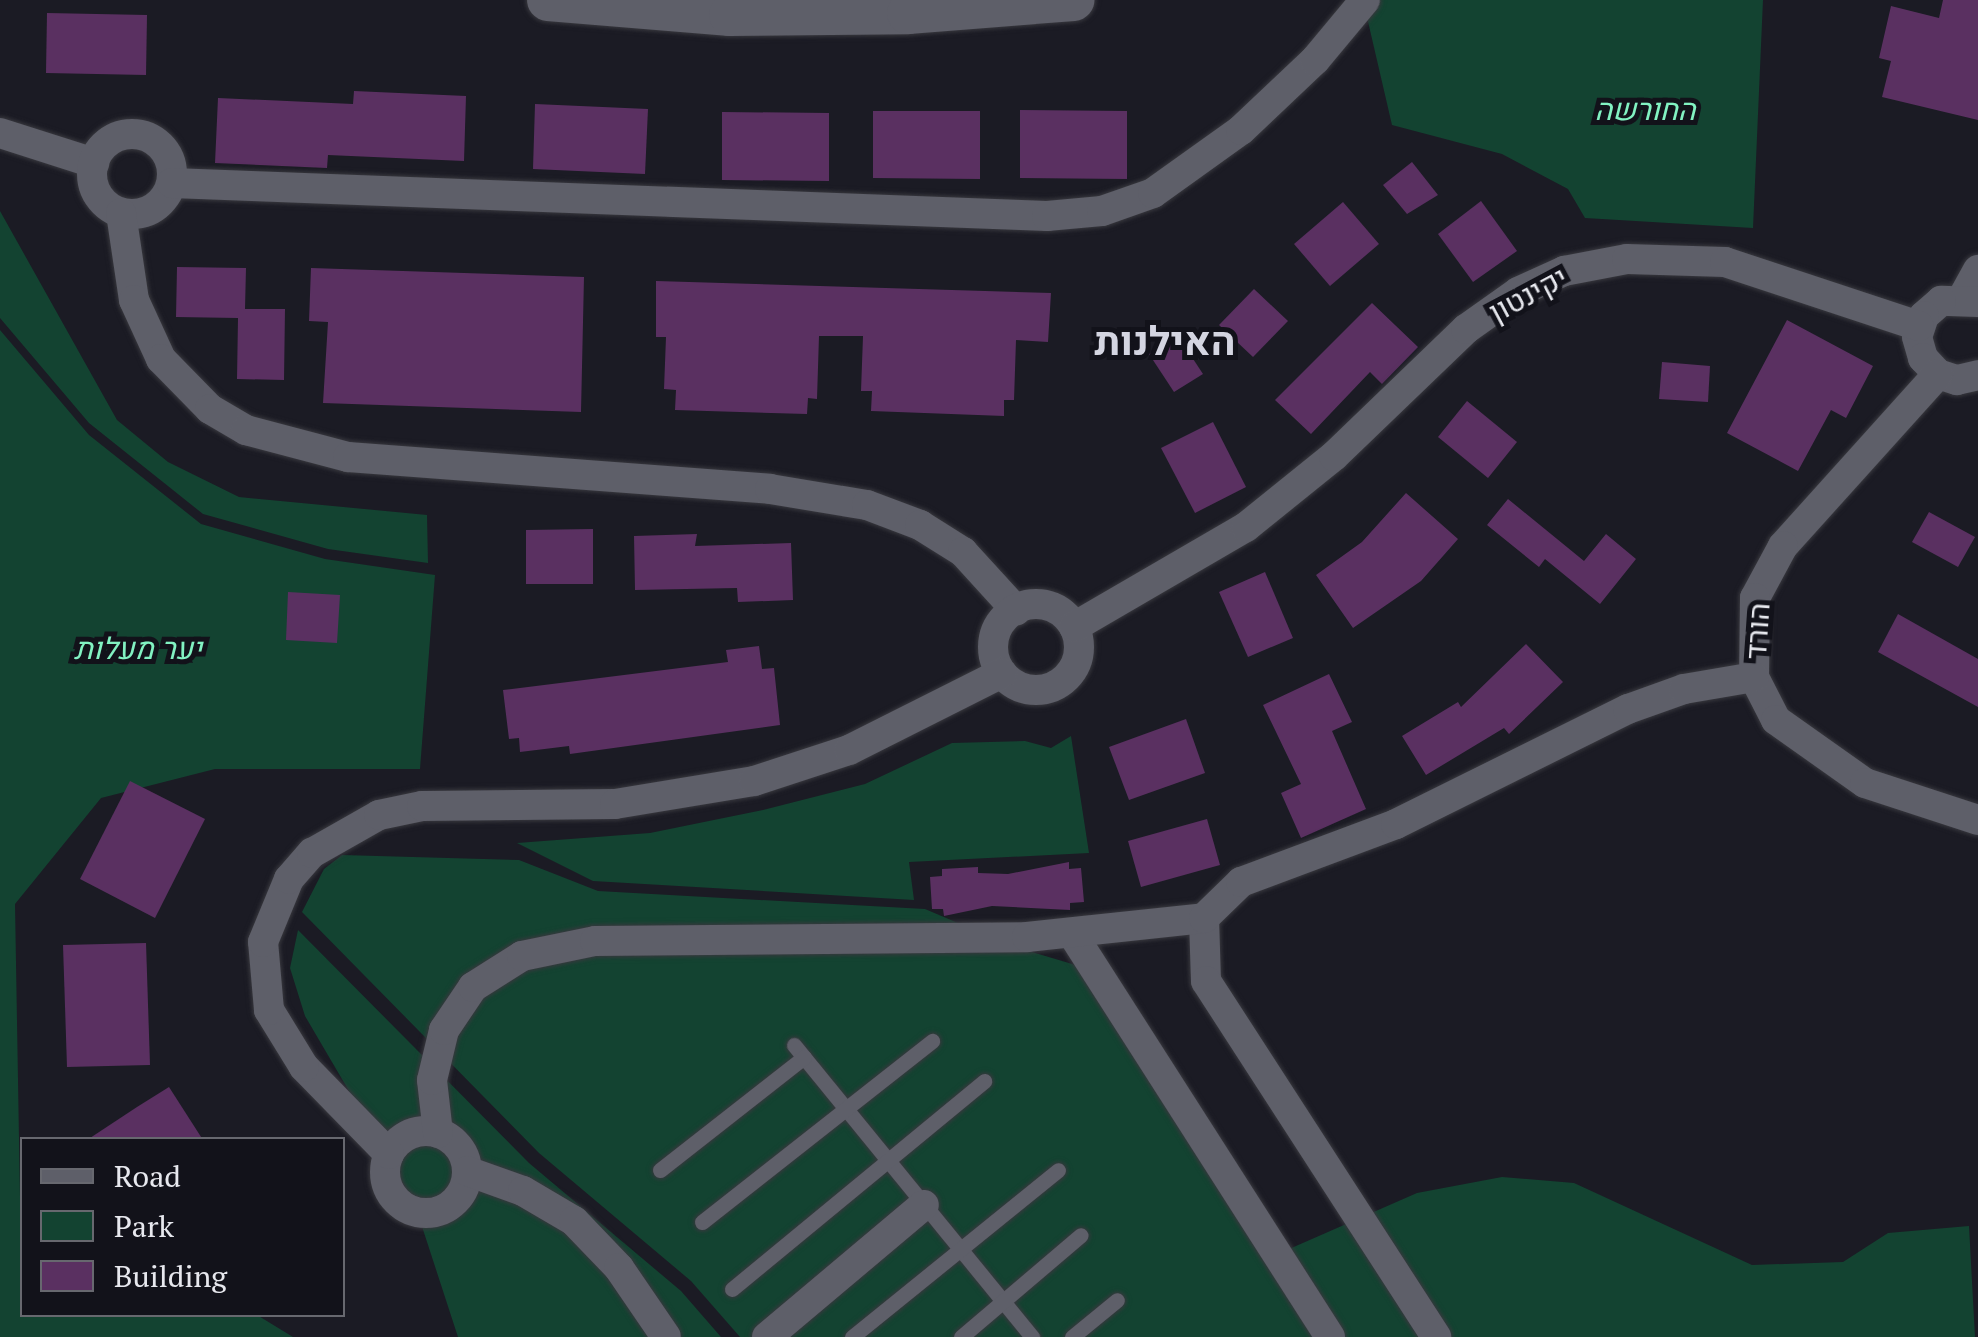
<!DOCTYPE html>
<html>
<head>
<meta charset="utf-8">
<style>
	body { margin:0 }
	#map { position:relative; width:1978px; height:1337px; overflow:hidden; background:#1b1b24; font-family:"PT Serif",Heebo,serif }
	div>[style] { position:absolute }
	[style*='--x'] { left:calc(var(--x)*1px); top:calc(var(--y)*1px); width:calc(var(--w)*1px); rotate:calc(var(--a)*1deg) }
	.green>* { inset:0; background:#134331 }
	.building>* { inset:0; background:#5a3061 }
	.roads { filter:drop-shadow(0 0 2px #38383e) drop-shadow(0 0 2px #38383e) }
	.lane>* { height:15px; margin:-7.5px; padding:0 7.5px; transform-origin:7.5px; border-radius:7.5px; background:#5e5f69 }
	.street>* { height:30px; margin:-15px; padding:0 15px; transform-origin:15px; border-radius:15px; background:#5e5f69 }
	.street>.ring { margin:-15px; padding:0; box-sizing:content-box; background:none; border:30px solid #5e5f69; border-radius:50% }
	.secondary>* { height:42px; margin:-21px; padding:0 21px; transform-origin:21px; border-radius:21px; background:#5e5f69 }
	span { translate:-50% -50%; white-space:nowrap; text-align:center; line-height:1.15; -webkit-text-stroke:10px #12121a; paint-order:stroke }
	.park-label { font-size:30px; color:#82f2c2; font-style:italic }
	.street-label { font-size:30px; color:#e7e8ee }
	.district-label { font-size:40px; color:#d4d5e1; font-weight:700 }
	.legend { position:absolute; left:20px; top:1137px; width:325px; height:180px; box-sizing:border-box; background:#12121a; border:2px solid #67686f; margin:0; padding:12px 18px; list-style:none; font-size:30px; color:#e7e8ee }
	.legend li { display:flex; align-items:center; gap:20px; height:50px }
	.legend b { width:50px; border:2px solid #67686f }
</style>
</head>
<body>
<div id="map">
	<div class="green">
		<div style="clip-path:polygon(1363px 0,1763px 0,1753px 228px,1585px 218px,1568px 189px,1502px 154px,1392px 125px)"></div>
		<div style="clip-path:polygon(0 211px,117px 420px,168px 462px,239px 497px,427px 515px,428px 563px,328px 549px,203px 514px,89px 423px,0 318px)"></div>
		<div style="clip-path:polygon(0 330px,89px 435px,201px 524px,325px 559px,435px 575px,420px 769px,215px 769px,101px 798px,15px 904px,22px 1314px,257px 1315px,293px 1337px,0 1337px)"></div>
		<div style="clip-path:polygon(1071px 736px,1089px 853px,909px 862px,914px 900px,593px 881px,517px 843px,650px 833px,763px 810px,865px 784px,952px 743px,1025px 741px,1051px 748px)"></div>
		<div style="clip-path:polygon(342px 855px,519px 860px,598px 891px,925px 909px,1012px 946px,1089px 969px,1280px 1253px,1417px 1193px,1502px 1177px,1574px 1183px,1752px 1265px,1843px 1262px,1888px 1233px,1969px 1226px,1975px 1337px,740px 1337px,691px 1281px,539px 1153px,302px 912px,324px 869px)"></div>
		<div style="clip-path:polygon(298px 930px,529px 1163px,681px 1291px,721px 1337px,458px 1337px,414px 1202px,305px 1016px,290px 968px)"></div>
	</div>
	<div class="building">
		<div style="clip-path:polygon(1943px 0,1978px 0,1978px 120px,1882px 97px,1891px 61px,1879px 58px,1891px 6px,1939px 18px)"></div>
		<div style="clip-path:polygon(47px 13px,147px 15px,146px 75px,46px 73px)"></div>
		<div style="clip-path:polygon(354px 91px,466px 96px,464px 161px,328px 155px,327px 168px,215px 163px,218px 98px,353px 104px)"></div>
		<div style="clip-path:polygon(535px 104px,648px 109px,645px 174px,533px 169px)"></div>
		<div style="clip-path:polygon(1020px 110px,1127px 111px,1127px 179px,1020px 178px)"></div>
		<div style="clip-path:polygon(873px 111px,980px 111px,980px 179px,873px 178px)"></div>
		<div style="clip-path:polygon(722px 112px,829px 113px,829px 181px,722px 180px)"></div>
		<div style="clip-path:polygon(1412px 162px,1438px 195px,1407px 214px,1383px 185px)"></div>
		<div style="clip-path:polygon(1481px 201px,1517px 251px,1473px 282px,1438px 234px)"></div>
		<div style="clip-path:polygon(1343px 202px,1379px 244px,1330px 286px,1294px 244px)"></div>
		<div style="clip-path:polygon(177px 267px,246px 268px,245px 309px,285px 309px,284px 380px,237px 379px,238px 318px,176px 317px)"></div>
		<div style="clip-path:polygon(311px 268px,584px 277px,581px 412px,323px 403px,328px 322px,309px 321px)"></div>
		<div style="clip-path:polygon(656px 281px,1051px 293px,1048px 342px,1016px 340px,1014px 400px,1004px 400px,1004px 416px,871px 411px,872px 391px,861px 391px,863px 336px,819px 336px,817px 399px,808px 398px,807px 414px,675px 410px,676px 390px,664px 389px,666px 337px,656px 337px)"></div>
		<div style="clip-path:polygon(1254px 289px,1288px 321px,1253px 357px,1219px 325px)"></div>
		<div style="clip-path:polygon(1372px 303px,1418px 347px,1382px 384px,1370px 372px,1311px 434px,1275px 400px)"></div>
		<div style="clip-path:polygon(1787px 320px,1873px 366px,1846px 418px,1831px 410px,1798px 471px,1727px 433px)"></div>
		<div style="clip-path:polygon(1178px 336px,1203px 374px,1174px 392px,1149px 354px)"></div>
		<div style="clip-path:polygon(1662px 362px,1710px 366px,1708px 402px,1659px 399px)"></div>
		<div style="clip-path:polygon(1467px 401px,1517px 442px,1488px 478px,1438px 437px)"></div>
		<div style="clip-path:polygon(1213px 422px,1246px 487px,1195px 513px,1161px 448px)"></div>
		<div style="clip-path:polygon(1406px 493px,1458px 539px,1421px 581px,1353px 628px,1316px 575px,1362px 542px)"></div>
		<div style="clip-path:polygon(1508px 499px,1584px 561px,1606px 534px,1636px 559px,1600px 604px,1545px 559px,1539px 567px,1487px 525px)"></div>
		<div style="clip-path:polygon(1929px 512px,1975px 537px,1958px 567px,1912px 542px)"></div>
		<div style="clip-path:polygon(593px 529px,593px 584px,526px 584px,526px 530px)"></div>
		<div style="clip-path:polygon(697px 534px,695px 546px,791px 543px,793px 600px,738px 602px,737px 588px,635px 590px,634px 536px)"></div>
		<div style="clip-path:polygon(1265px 572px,1293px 638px,1248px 657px,1219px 592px)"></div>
		<div style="clip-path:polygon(288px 592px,340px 595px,337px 643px,286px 640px)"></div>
		<div style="clip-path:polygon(1898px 614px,1978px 659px,1978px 707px,1878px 652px)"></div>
		<div style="clip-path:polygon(1526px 644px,1563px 682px,1509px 734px,1504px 728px,1426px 775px,1402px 736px,1458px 702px,1461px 707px)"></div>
		<div style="clip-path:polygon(759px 646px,762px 669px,774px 668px,780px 725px,570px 754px,569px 746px,520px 752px,519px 738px,509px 739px,503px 690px,728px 662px,726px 650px)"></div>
		<div style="clip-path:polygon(1329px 674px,1352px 722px,1332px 731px,1366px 809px,1301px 838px,1281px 793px,1301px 784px,1263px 705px)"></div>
		<div style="clip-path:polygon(1186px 719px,1205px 773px,1129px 800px,1109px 747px)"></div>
		<div style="clip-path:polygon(130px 781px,205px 819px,155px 918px,80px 879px)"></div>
		<div style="clip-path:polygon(1207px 819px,1220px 865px,1141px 887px,1128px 841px)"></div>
		<div style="clip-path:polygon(1069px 862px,1069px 869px,1081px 868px,1084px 902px,1070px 903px,1070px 910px,992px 906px,944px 916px,943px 909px,932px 909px,930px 877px,942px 876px,942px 869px,978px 867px,978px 873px,1008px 874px)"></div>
		<div style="clip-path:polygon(146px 943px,150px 1065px,67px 1067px,63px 945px)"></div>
		<div style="clip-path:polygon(169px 1087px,203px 1140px,87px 1140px,137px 1107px)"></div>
	</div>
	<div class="roads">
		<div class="lane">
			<div style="--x:794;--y:1045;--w:377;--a:50.8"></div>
			<div style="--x:660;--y:1170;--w:183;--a:-38.1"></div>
			<div style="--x:702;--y:1222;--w:293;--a:-38.2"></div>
			<div style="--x:732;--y:1289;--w:327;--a:-39.5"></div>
			<div style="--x:852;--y:1337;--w:265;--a:-39"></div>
			<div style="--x:961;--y:1337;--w:157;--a:-40.4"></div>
			<div style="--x:1072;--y:1337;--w:58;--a:-39.4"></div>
		</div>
		<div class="street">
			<div style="--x:0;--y:133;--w:99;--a:17.7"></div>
			<div class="ring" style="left:92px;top:134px;width:50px;height:50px"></div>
			<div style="--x:172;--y:183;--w:876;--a:2.16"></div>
			<div style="--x:1047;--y:216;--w:55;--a:-5.2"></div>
			<div style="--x:1102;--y:211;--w:54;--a:-19.4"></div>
			<div style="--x:1153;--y:193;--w:108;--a:-35.6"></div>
			<div style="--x:1241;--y:130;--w:102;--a:-43.4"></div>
			<div style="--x:1315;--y:60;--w:78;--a:-50.2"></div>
			<div style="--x:121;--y:213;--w:88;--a:81.5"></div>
			<div style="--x:134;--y:300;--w:65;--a:65.4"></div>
			<div style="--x:161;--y:359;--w:70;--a:45.6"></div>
			<div style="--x:210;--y:409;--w:42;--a:30.3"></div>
			<div style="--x:246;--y:430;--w:106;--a:14.8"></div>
			<div style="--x:348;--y:457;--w:423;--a:4.3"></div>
			<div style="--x:770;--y:489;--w:98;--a:9.4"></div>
			<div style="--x:867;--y:505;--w:57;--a:20.7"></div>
			<div style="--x:920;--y:525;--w:51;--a:32.1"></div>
			<div style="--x:963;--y:552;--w:79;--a:47.6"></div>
			<div style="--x:1963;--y:297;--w:31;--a:-61"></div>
			<div style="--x:1978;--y:302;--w:37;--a:-178"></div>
			<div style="--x:1941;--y:301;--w:23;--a:139"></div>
			<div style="--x:1924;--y:316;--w:22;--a:108"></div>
			<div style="--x:1917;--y:337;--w:22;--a:74"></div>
			<div style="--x:1923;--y:358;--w:22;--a:47"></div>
			<div style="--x:1938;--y:374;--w:20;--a:18"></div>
			<div style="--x:1957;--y:380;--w:22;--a:-13"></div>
			<div style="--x:1938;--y:374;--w:232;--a:132"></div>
			<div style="--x:1783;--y:546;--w:59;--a:118.3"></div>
			<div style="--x:1755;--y:598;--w:79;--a:90.7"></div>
			<div style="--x:1754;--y:677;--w:48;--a:62.9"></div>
			<div style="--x:1776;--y:720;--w:109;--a:35.3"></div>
			<div style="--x:1865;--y:783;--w:119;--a:18.1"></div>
			<div class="ring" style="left:993px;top:604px;width:56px;height:56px"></div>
			<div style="--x:1074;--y:627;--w:199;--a:-30.2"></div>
			<div style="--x:1246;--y:527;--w:113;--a:-38.9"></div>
			<div style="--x:1334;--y:456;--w:183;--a:-43.9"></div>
			<div style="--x:1466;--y:329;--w:64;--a:-35.4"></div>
			<div style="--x:1518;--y:292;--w:51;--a:-24.5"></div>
			<div style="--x:1564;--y:271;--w:64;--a:-10.8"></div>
			<div style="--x:1627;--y:259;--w:98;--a:1.8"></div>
			<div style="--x:1725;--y:262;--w:204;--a:18.3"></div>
			<div style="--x:1204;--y:918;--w:63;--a:88.2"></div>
			<div style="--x:1206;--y:981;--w:424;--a:57.1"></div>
			<div style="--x:1073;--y:935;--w:477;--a:57.4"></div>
			<div class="ring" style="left:385px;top:1131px;width:52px;height:52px"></div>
			<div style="--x:438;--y:1133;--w:53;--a:-96.5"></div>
			<div style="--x:432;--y:1080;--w:51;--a:-76.5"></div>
			<div style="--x:444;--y:1030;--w:52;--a:-56"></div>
			<div style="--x:473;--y:987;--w:58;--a:-32.3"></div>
			<div style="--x:522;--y:956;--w:75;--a:-11.6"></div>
			<div style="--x:595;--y:941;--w:432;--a:-0.5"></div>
			<div style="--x:1027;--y:937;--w:178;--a:-6.1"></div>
			<div style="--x:1204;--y:918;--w:52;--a:-44.2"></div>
			<div style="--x:1241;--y:882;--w:165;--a:-20.5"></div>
			<div style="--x:1396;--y:824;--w:259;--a:-26.4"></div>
			<div style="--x:1628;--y:709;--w:59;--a:-19.7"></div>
			<div style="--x:1684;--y:689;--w:71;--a:-9.7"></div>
			<div style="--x:389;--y:1154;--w:122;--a:-134.3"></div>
			<div style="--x:304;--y:1067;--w:67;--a:-121.6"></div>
			<div style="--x:269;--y:1010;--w:68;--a:-95"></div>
			<div style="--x:263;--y:942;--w:68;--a:-67.6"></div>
			<div style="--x:289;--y:879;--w:35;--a:-49"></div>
			<div style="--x:312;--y:853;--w:77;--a:-29.6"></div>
			<div style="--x:379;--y:815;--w:44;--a:-11.8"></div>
			<div style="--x:422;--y:806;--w:193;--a:-0.6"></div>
			<div style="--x:615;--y:804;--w:141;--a:-9.4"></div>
			<div style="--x:754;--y:781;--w:100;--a:-18.1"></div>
			<div style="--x:849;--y:750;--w:171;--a:-26.7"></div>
			<div style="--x:467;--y:1171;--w:59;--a:19.7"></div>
			<div style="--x:523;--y:1191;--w:59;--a:30.5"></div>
			<div style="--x:574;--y:1221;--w:65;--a:46.2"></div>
			<div style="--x:619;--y:1268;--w:83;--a:55.7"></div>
			<div style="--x:767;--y:1337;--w:205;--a:-40.1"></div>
		</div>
		<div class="secondary">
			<div style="--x:548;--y:0;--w:183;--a:4.7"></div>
			<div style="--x:730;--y:15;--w:178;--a:-0.6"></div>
			<div style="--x:908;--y:13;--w:166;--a:-4.5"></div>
		</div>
	</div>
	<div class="park-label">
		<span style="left:1645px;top:109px">החורשה</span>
		<span style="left:138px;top:648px">יער מעלות</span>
	</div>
	<div class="street-label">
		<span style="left:1528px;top:294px;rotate:-28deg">יקינטון</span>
		<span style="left:1757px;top:631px;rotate:-86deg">הורד</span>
	</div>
	<div class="district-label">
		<span style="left:1165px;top:340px">האילנות</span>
	</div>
	<ul class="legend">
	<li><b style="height:12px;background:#5e5f69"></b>Road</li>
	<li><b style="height:28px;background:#134331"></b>Park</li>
	<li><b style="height:28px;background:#5a3061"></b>Building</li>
	</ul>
</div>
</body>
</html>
